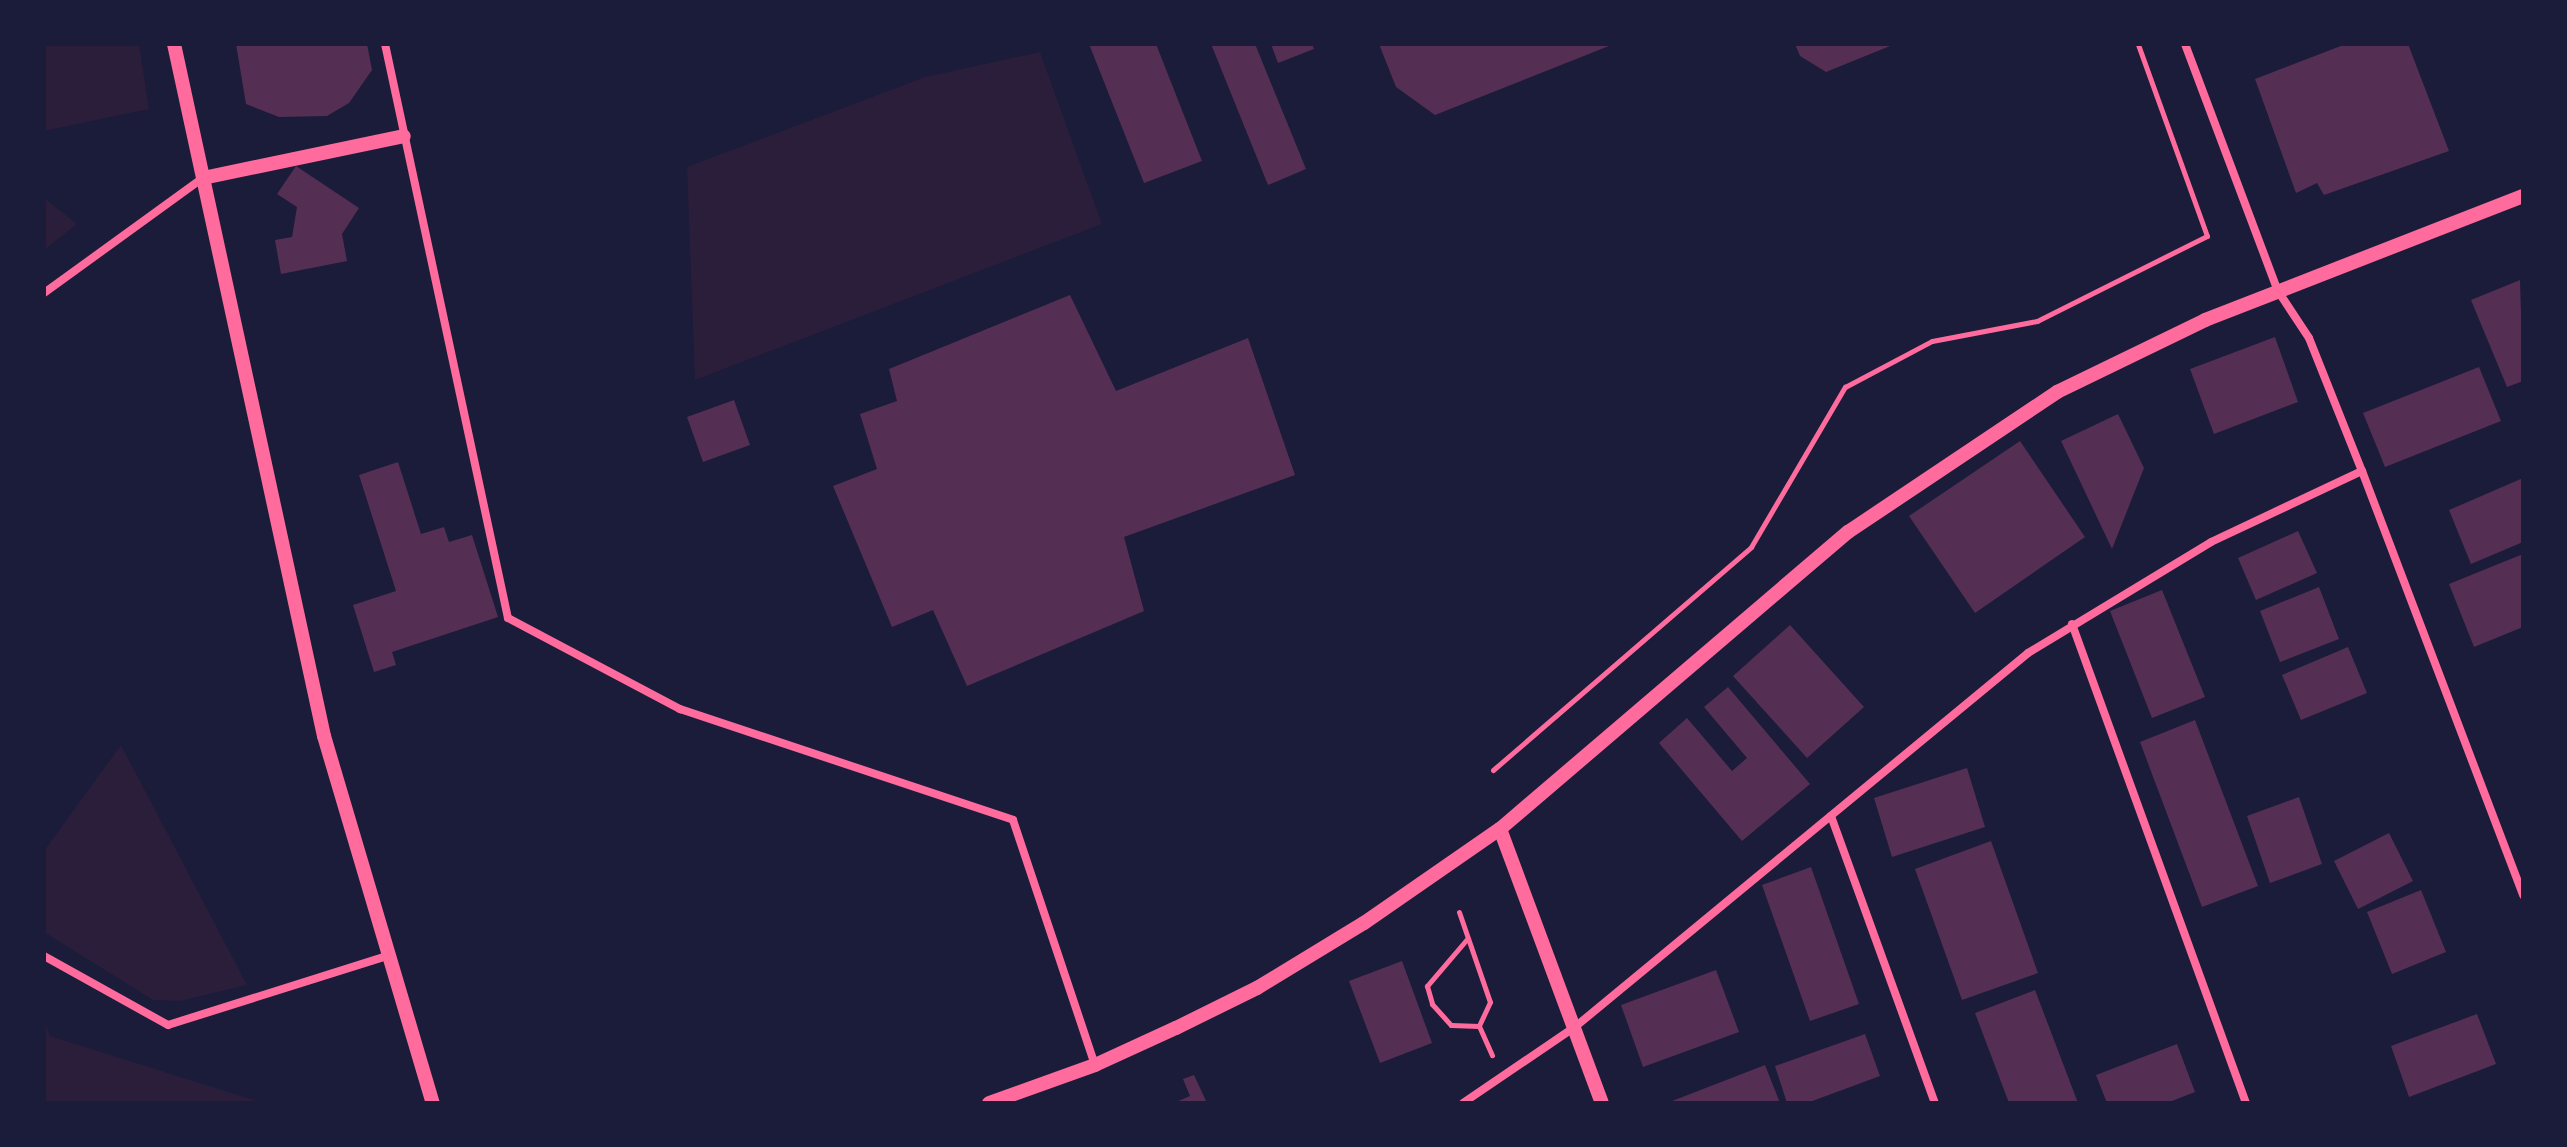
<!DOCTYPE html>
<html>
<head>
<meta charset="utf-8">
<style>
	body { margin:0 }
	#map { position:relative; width:2567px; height:1147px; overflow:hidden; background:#1b1b3a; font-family:Ubuntu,sans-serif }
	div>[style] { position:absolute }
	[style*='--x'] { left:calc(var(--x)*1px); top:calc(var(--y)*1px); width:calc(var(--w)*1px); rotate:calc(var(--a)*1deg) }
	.green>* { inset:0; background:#2a1e3b }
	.building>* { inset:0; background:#542f53 }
	.path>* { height:5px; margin:-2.5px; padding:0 2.5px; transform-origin:2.5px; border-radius:2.5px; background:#ff6b9d }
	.minor>* { height:8px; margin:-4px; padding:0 4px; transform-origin:4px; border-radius:4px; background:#ff6b9d }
	.tertiary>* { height:14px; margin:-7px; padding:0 7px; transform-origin:7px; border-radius:7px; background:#ff6b9d }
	span { translate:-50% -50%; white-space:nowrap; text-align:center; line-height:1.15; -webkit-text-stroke:6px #1b1b3a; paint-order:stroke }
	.frame { position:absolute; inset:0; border:46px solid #1b1b3a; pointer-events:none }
</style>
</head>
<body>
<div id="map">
	<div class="green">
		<div style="clip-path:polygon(44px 44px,139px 44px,149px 109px,44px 131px)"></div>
		<div style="clip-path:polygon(1040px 52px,1102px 224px,695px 380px,687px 167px,925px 77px)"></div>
		<div style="clip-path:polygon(44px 198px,77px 224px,44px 250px)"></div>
		<div style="clip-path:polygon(121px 745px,247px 985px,180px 1001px,153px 1000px,44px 932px,44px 851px)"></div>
		<div style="clip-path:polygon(44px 1020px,50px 1036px,263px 1103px,44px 1103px)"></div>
	</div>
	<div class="building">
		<div style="clip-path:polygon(236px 44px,367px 44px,372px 70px,349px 103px,327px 116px,279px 117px,246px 104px)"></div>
		<div style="clip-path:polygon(1089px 44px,1156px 44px,1202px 161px,1144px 183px)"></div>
		<div style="clip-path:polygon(1211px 44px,1255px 44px,1306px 169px,1268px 185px)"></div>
		<div style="clip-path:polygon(1271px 44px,1312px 44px,1314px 49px,1278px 63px)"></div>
		<div style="clip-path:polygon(1379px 44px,1614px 44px,1435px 115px,1396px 87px)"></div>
		<div style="clip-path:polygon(1795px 44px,1895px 44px,1826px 72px,1800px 56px)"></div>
		<div style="clip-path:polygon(2346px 44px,2408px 44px,2449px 151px,2324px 195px,2317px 183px,2296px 193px,2255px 79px)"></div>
		<div style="clip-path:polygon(296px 166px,359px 208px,342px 234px,347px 261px,281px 274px,275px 240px,292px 237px,297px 207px,277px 194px)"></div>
		<div style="clip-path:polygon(2520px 280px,2523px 381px,2507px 387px,2471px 300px)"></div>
		<div style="clip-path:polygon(1070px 295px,1116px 391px,1248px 338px,1295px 475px,1124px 537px,1144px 611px,967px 686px,933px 610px,892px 627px,833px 486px,877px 469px,860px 414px,897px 401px,889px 369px)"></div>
		<div style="clip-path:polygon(2275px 337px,2298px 402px,2214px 434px,2190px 369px)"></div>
		<div style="clip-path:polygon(2479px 367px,2501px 421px,2385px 467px,2363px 413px)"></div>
		<div style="clip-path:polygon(734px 400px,750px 445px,703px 462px,687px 417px)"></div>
		<div style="clip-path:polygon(2118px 414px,2144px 468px,2112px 549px,2061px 441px)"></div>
		<div style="clip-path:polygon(2020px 441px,2085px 537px,1975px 613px,1909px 516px)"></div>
		<div style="clip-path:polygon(398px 462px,421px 534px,444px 527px,449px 542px,472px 535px,498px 617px,392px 652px,396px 665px,374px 672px,353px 605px,396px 591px,359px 475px)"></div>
		<div style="clip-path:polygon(2523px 478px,2523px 542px,2471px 564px,2449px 510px)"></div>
		<div style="clip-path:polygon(2298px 531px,2317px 573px,2256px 600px,2238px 558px)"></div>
		<div style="clip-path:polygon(2523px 554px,2523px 627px,2474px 647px,2449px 584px)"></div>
		<div style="clip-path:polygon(2319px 587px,2339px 639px,2280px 662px,2260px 611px)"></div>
		<div style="clip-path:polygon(2162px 590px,2205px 697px,2152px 718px,2110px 611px)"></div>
		<div style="clip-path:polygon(1790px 625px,1864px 707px,1807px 758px,1733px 676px)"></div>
		<div style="clip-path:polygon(2348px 647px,2367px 693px,2301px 720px,2282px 675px)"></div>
		<div style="clip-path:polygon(1728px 687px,1810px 784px,1742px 841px,1659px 743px,1687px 718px,1732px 771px,1747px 758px,1704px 707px)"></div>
		<div style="clip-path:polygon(2195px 720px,2258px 886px,2202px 907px,2140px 742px)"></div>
		<div style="clip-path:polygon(1967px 768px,1985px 827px,1892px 857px,1874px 798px)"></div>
		<div style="clip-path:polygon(2299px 797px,2322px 864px,2270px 883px,2247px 816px)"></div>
		<div style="clip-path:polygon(2389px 833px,2413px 881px,2358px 909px,2334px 861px)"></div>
		<div style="clip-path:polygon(1991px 841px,2038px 973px,1962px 1000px,1915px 869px)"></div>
		<div style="clip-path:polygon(1811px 867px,1859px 1004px,1810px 1021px,1762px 885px)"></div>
		<div style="clip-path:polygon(2421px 890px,2446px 952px,2392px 974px,2367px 912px)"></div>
		<div style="clip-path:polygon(1402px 961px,1432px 1043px,1380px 1063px,1349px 981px)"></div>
		<div style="clip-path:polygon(1716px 970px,1739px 1032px,1643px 1067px,1621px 1005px)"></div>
		<div style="clip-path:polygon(2035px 990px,2078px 1103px,2009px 1103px,1975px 1013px)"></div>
		<div style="clip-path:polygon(2477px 1014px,2496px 1064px,2409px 1097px,2391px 1046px)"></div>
		<div style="clip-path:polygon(1865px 1034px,1880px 1076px,1807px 1103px,1787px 1103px,1775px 1066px)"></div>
		<div style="clip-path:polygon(2177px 1044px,2195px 1092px,2167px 1103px,2107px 1103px,2096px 1075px)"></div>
		<div style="clip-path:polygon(1765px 1065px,1780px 1103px,1667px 1103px)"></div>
		<div style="clip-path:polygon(1194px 1075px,1207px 1103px,1174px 1103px,1190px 1096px,1183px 1079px)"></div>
	</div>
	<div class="path">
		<div style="--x:1493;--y:770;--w:341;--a:-40.8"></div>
		<div style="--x:1751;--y:547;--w:186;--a:-59.6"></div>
		<div style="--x:1845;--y:387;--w:98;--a:-27.9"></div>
		<div style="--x:1932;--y:341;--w:107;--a:-10.8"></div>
		<div style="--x:2037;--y:321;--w:190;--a:-26.6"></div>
		<div style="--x:2207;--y:236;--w:204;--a:-109.8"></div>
		<div style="--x:1459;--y:912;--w:95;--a:71"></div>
		<div style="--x:1490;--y:1002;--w:26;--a:115"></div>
		<div style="--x:1479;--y:1026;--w:32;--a:66"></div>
		<div style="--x:1467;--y:939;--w:62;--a:130.4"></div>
		<div style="--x:1427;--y:986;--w:19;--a:74"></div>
		<div style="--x:1432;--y:1004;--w:28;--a:48"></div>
		<div style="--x:1451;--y:1025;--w:28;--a:2"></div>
	</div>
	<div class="minor">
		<div style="--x:385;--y:44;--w:587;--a:77.91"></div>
		<div style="--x:508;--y:618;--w:195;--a:27.9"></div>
		<div style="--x:680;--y:709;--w:351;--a:18.4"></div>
		<div style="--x:1013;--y:820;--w:258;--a:71.5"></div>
		<div style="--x:2185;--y:44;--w:264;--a:69.4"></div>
		<div style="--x:2278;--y:291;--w:56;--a:56.6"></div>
		<div style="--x:2309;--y:338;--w:143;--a:68.3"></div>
		<div style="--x:2362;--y:471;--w:454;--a:69.2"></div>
		<div style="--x:44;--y:293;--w:196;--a:-35.9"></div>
		<div style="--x:2072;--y:624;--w:510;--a:70.04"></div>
		<div style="--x:1831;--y:816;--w:305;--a:70.1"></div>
		<div style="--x:44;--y:956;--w:142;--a:29.1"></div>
		<div style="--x:168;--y:1025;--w:230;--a:-17.5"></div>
		<div style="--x:1463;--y:1103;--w:135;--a:-34.2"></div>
		<div style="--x:1575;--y:1027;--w:587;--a:-39.54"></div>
		<div style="--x:2028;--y:653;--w:214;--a:-31.2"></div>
		<div style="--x:2211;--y:542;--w:167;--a:-25.2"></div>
	</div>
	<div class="tertiary">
		<div style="--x:174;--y:44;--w:708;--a:77.77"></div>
		<div style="--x:324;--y:736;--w:383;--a:73.5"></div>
		<div style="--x:203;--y:178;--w:205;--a:-11.8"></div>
		<div style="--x:1500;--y:829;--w:292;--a:69.6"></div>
		<div style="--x:989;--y:1103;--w:113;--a:-19.7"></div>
		<div style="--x:1095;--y:1065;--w:89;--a:-24.6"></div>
		<div style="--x:1176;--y:1028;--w:90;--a:-26.3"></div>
		<div style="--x:1257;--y:988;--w:125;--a:-31.3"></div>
		<div style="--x:1364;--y:923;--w:165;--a:-34.7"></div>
		<div style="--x:1500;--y:829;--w:458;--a:-40.5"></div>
		<div style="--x:1848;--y:532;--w:252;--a:-33.8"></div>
		<div style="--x:2057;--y:392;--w:165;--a:-25.9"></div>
		<div style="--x:2205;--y:320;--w:341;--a:-21.3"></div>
	</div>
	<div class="frame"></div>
</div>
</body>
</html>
